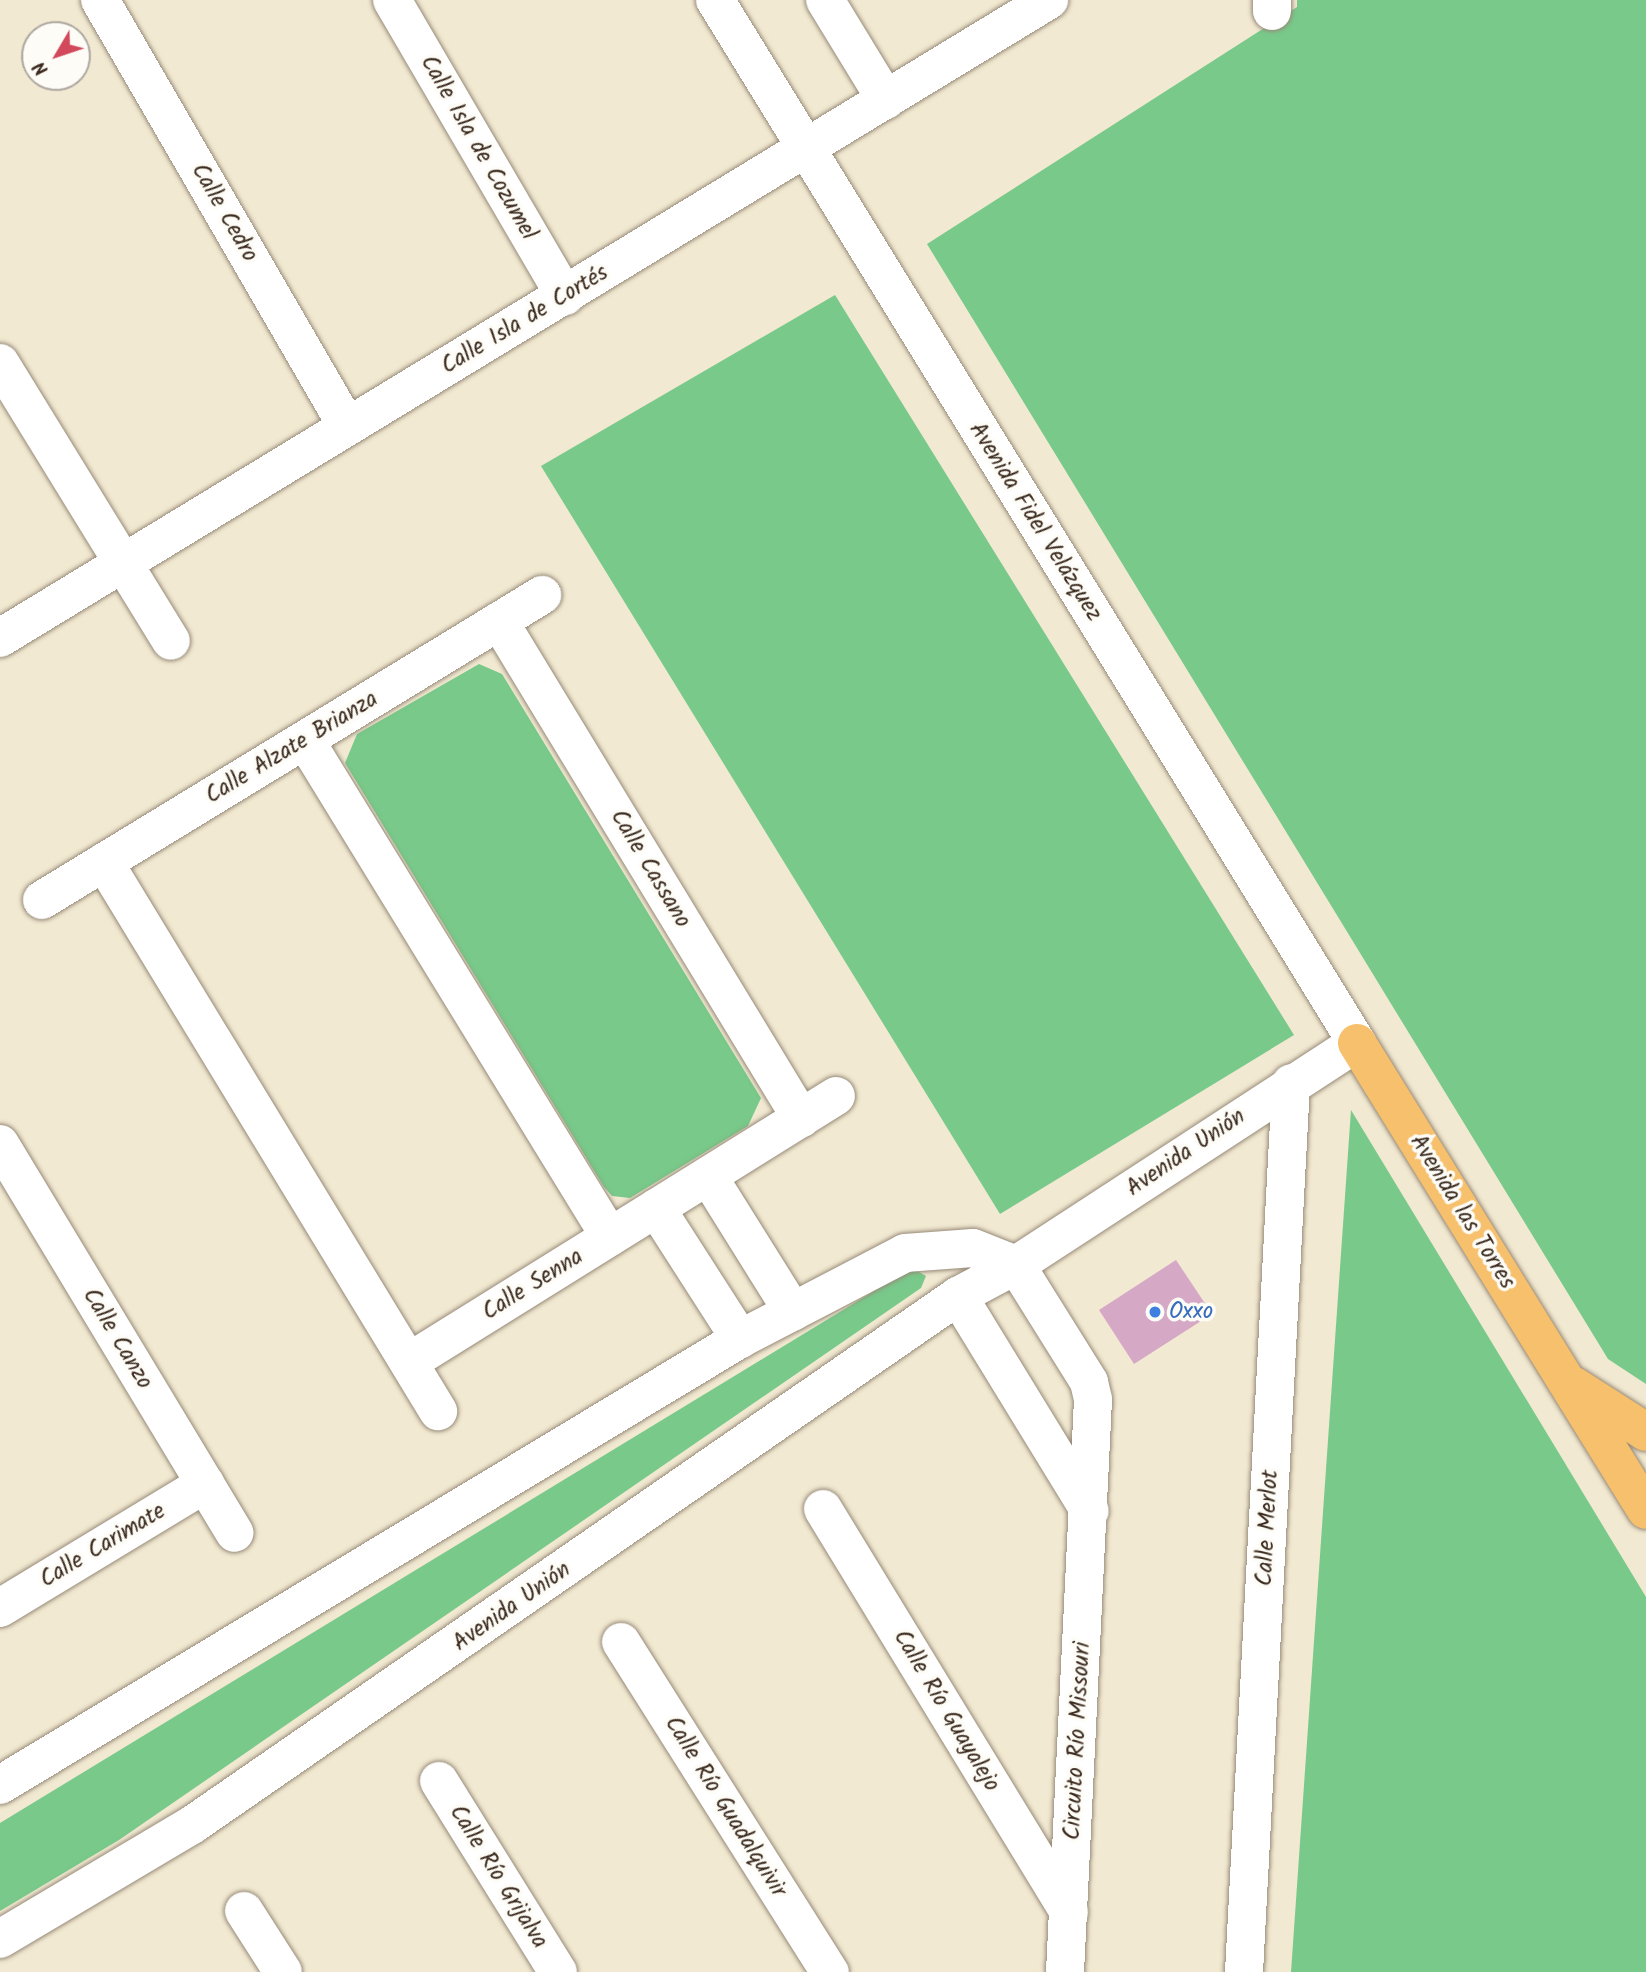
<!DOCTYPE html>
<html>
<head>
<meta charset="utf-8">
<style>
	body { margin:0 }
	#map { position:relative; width:1646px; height:1972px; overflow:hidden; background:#f2e9d2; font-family:Kalam,sans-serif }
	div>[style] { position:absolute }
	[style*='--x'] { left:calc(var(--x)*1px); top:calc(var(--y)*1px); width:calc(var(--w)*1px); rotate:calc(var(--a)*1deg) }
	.green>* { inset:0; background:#78c98a }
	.building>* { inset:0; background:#d5a8c6 }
	.roads { filter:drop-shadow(0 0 2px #968a78) drop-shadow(0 0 2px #968a78) }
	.minor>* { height:38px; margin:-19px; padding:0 19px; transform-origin:19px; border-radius:19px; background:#fff }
	.major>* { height:38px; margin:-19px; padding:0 19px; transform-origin:19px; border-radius:19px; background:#f7c06c }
	.dots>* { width:19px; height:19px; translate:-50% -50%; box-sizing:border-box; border:4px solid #fdfcf7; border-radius:50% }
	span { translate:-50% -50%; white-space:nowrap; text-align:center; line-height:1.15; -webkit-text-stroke:7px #fdfcf7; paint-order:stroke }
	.street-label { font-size:23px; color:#3b2a1e }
	.shop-label { font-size:23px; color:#366cbe }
	.left { translate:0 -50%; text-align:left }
	.north { position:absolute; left:21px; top:21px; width:70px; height:70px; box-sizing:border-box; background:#fdfcf7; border:2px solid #afa8a0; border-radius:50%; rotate:231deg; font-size:19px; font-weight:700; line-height:28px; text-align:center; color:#3b2a1e }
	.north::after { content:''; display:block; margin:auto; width:24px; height:32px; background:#d1495b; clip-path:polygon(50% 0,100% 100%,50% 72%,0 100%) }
</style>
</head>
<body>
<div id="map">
	<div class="green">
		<div style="clip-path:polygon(1297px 0,1646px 0,1646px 1384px,1608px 1359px,927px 244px,1297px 7px)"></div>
		<div style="clip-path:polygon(835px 295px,1294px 1035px,1000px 1214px,541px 466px)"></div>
		<div style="clip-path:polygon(479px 664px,502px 674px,761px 1098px,748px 1126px,630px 1198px,612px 1196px,604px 1187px,345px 763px,357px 734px)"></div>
		<div style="clip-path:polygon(1351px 1110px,1646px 1597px,1646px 1972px,1291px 1972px)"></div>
		<div style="clip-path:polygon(912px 1268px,926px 1276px,921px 1288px,119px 1840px,0 1911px,0 1823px)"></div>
	</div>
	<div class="building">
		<div style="clip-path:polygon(1176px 1260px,1212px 1314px,1134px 1364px,1099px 1310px)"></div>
	</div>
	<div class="roads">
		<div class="minor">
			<div style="--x:100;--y:0;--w:492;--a:59.9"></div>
			<div style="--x:392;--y:0;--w:343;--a:59.7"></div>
			<div style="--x:825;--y:0;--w:117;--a:58.6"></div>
			<div style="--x:1272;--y:11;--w:11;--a:-90"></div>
			<div style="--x:0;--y:363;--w:326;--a:58.4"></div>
			<div style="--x:499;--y:621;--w:582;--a:58.72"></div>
			<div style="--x:0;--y:638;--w:1228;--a:-31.31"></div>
			<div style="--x:305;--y:740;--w:583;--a:58.46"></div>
			<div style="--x:104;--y:862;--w:643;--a:58.68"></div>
			<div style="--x:42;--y:900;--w:586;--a:-31.38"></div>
			<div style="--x:0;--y:1144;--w:454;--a:58.9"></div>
			<div style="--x:708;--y:1176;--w:160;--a:58"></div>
			<div style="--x:656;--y:1208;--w:156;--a:57.3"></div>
			<div style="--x:958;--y:1296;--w:252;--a:58.5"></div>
			<div style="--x:409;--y:1362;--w:503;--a:-31.92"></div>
			<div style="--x:823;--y:1509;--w:472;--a:58.6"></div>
			<div style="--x:0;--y:1608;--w:240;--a:-31.2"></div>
			<div style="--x:621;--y:1642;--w:391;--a:57.7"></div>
			<div style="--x:439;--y:1781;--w:225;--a:58.1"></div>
			<div style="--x:0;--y:1785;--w:864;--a:-31.08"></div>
			<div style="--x:740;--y:1339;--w:186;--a:-27.5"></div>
			<div style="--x:905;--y:1253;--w:68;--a:-4.2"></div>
			<div style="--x:973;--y:1248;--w:46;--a:21.6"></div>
			<div style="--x:1016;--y:1265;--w:138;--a:58"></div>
			<div style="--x:1089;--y:1382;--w:18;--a:77"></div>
			<div style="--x:1093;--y:1400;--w:573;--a:92.8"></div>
			<div style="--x:244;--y:1911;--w:72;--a:57.4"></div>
			<div style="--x:0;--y:1939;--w:223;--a:-30.7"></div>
			<div style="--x:192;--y:1825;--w:931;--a:-34.63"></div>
			<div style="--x:958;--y:1296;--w:66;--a:-28.1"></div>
			<div style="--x:1016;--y:1265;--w:407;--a:-33.1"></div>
			<div style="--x:1357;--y:1043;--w:1225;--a:-121.61"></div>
			<div style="--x:1244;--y:1972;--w:890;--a:-86.97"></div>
		</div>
		<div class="major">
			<div style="--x:1357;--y:1043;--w:549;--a:58.25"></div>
			<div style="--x:1574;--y:1386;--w:85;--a:32.6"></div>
		</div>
	</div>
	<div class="dots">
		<div style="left:1155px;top:1312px;background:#3f7fe0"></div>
	</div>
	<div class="street-label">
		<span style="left:478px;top:148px;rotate:60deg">Calle Isla de Cozumel</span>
		<span style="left:224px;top:213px;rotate:60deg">Calle Cedro</span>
		<span style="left:525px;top:320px;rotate:-31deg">Calle Isla de Cortés</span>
		<span style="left:1035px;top:522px;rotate:58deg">Avenida Fidel Velázquez</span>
		<span style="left:292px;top:748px;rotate:-31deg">Calle Alzate Brianza</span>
		<span style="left:650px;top:869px;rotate:59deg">Calle Cassano</span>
		<span style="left:1186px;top:1153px;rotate:-34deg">Avenida Unión</span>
		<span style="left:1462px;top:1212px;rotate:58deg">Avenida las Torres</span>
		<span style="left:533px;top:1285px;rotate:-32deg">Calle Senna</span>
		<span style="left:117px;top:1339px;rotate:59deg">Calle Canzo</span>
		<span style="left:1268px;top:1528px;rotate:-87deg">Calle Merlot</span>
		<span style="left:103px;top:1546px;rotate:-31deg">Calle Carimate</span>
		<span style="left:512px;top:1607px;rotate:-35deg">Avenida Unión</span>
		<span style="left:946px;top:1711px;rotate:59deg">Calle Río Guayalejo</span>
		<span style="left:1078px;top:1741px;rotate:-87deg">Circuito Río Missouri</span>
		<span style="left:725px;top:1807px;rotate:58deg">Calle Río Guadalquivir</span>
		<span style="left:498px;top:1877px;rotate:58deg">Calle Río Grijalva</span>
	</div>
	<div class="shop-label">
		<span class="left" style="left:1169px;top:1312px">Oxxo</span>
	</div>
	<div class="north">N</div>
</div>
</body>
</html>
